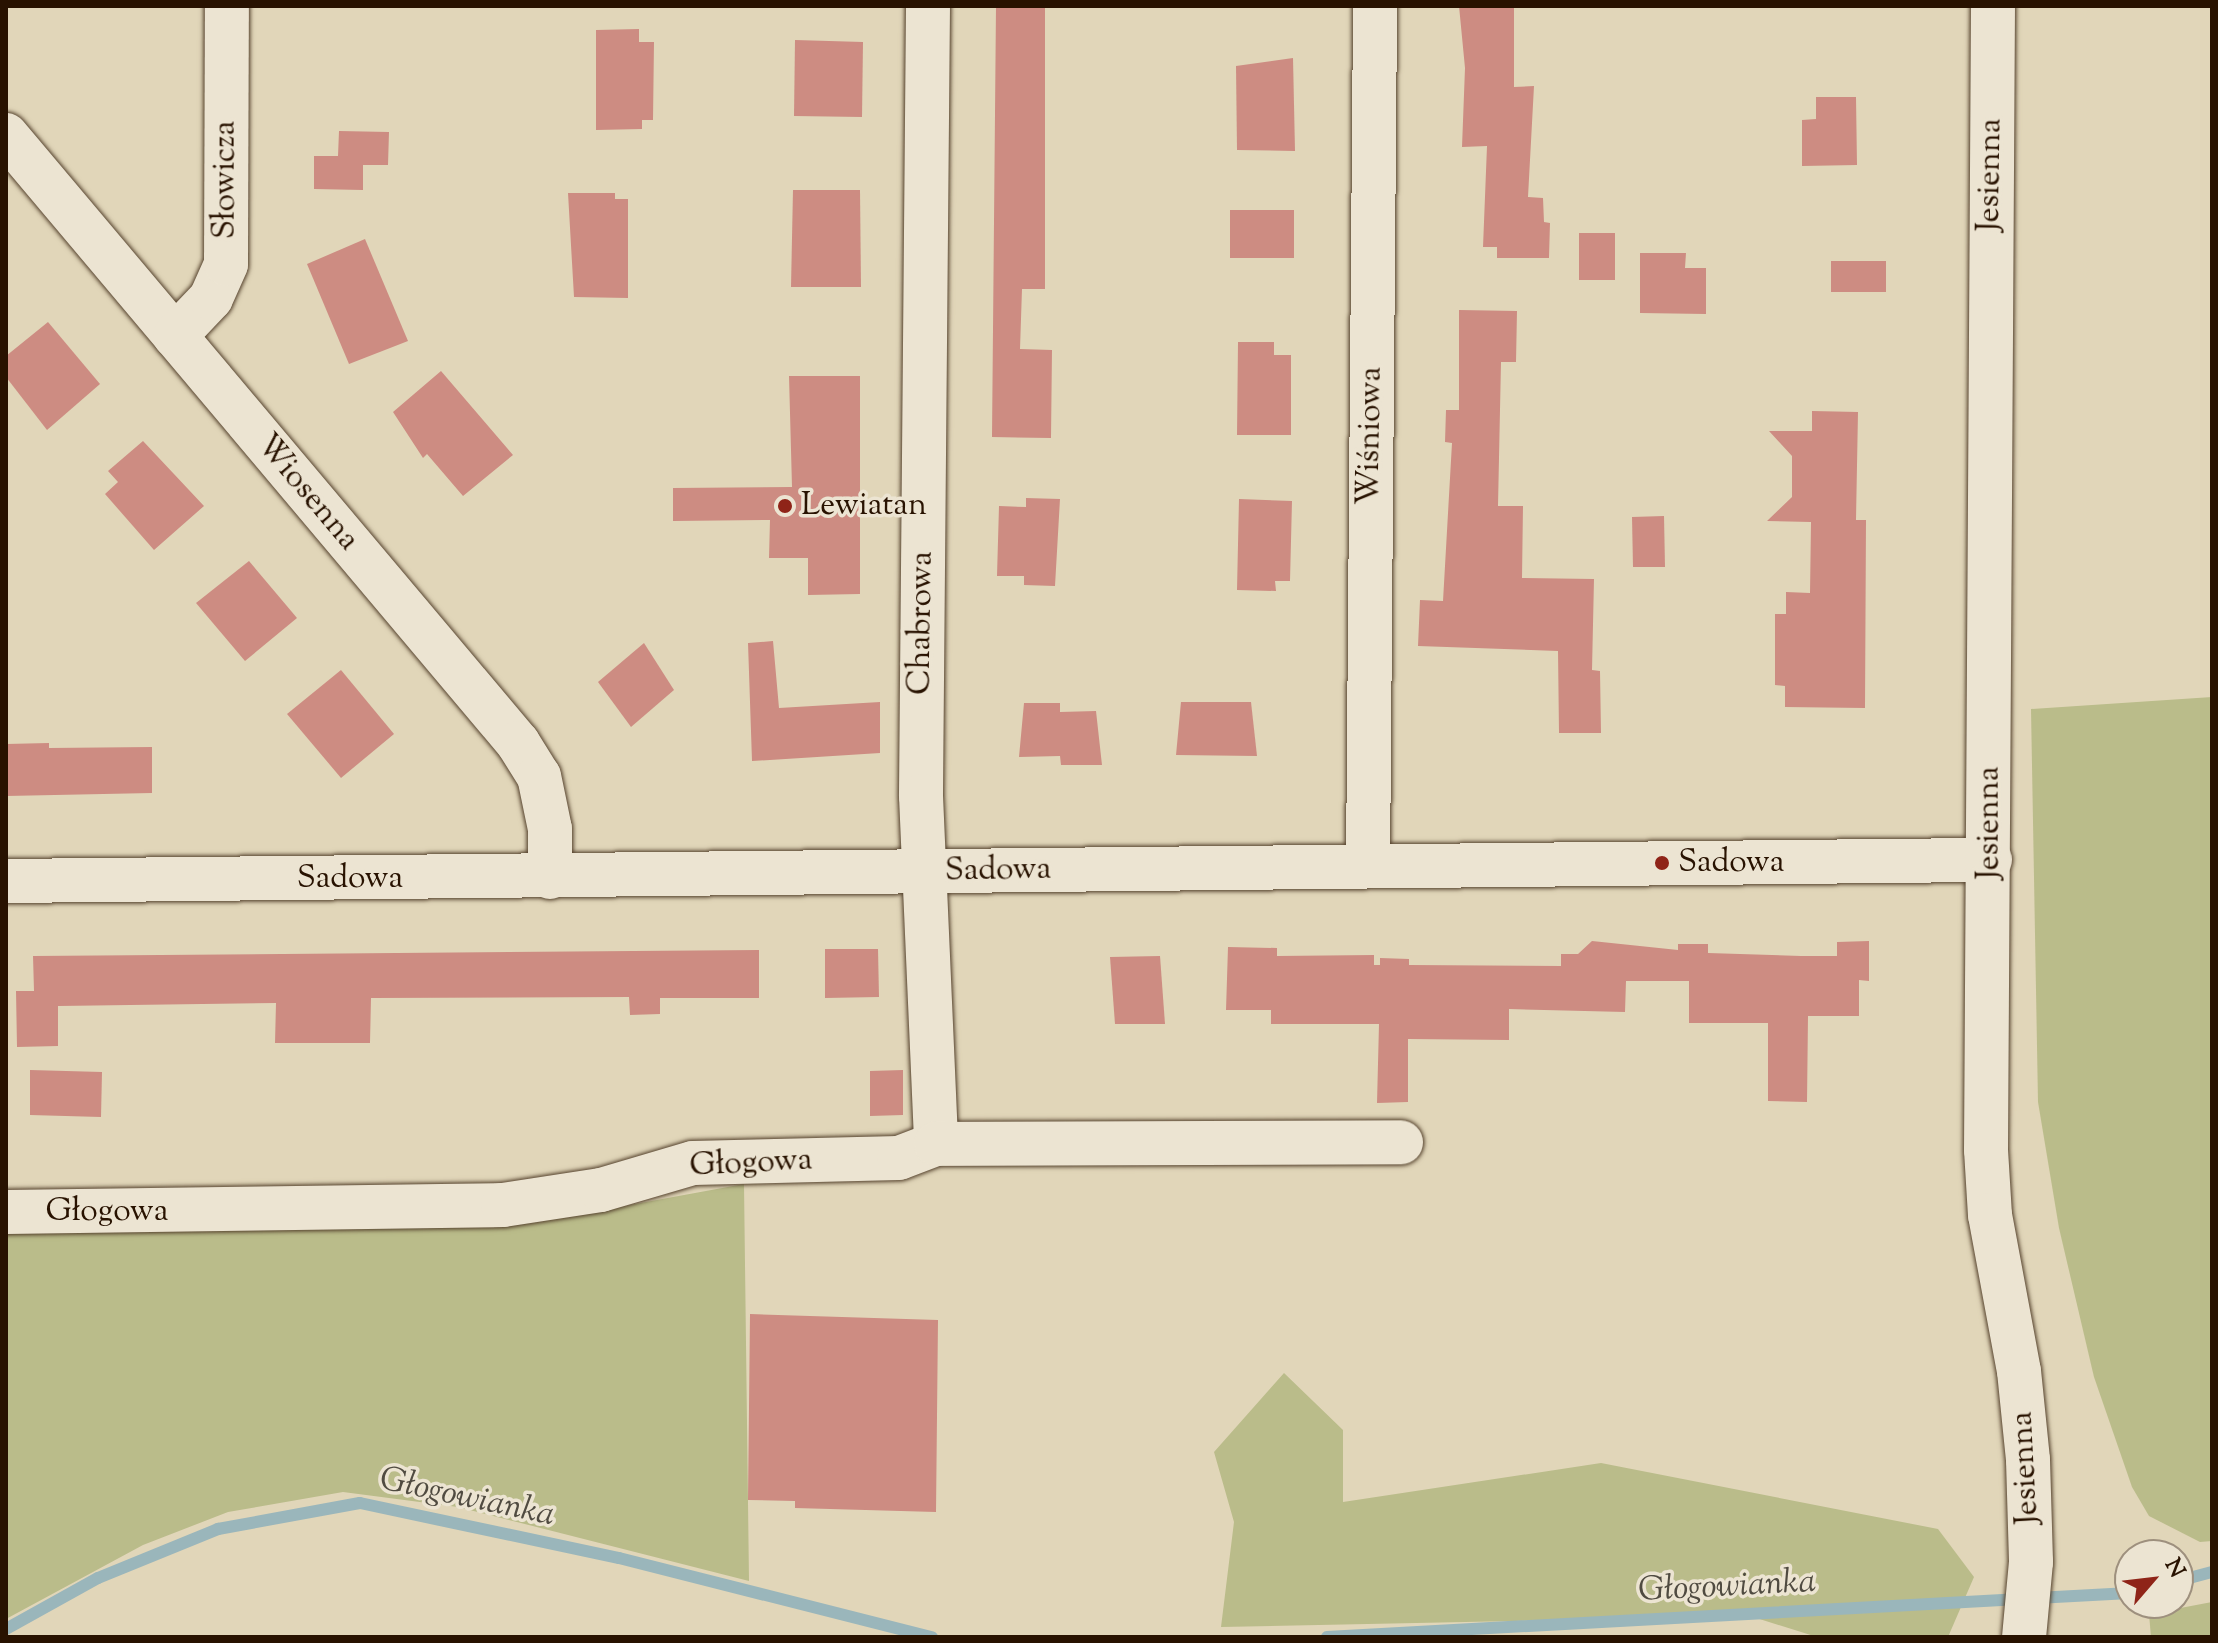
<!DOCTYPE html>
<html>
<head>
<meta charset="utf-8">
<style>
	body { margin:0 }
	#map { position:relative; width:2218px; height:1643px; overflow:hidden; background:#e1d6b9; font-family:"Sorts Mill Goudy",serif }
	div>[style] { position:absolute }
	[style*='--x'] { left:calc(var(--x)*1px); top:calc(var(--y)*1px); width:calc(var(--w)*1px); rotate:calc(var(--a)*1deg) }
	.green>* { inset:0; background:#babc8a }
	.stream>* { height:12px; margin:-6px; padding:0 6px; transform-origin:6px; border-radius:6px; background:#9ab6bb }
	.building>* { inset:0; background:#cd8c82 }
	.roads { filter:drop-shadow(0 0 2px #56432e) drop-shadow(0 0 2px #56432e) }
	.minor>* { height:44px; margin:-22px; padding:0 22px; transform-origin:22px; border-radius:22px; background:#ece4d2 }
	.tertiary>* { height:44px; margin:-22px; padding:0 22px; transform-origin:22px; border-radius:22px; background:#ece4d2 }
	.dots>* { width:22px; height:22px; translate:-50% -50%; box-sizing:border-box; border:4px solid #ece4d2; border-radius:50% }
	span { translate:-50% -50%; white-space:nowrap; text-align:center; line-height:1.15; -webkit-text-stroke:7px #ece4d2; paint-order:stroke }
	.street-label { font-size:32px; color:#281200 }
	.poi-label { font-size:32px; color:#281200 }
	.left { translate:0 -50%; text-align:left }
	.water-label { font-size:34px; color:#504b41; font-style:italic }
	.frame { position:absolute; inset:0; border:8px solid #281200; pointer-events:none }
	.north { position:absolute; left:2114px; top:1539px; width:80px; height:80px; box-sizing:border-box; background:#ece4d2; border:2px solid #9e907e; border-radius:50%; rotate:62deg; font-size:22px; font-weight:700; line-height:32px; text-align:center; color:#281200 }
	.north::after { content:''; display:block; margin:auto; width:28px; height:36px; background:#8f2418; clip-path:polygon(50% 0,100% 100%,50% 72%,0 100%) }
</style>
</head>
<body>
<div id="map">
	<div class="green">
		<div style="clip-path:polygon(2212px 697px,2212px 1541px,2200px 1542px,2149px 1516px,2132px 1487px,2094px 1377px,2059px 1228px,2038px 1102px,2031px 709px)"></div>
		<div style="clip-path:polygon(744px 1184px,749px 1581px,458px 1507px,343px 1492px,228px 1512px,143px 1545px,6px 1619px,6px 1224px,586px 1213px)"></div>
		<div style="clip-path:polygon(1284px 1373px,1343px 1430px,1343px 1502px,1601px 1463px,1938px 1529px,1974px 1577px,1948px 1637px,1817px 1637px,1750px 1616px,1221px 1627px,1234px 1522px,1214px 1452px)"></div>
		<div style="clip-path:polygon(2212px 1602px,2212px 1637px,2151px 1637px,2149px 1614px)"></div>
	</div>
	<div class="stream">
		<div style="--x:2178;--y:1581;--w:35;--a:-15"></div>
		<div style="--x:6;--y:1629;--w:105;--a:-29"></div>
		<div style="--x:98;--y:1578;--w:130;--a:-22.2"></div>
		<div style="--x:218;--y:1529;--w:144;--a:-10.4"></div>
		<div style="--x:360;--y:1503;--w:265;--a:12"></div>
		<div style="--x:619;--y:1558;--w:323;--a:14.2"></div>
		<div style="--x:1327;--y:1637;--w:804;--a:-3.14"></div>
	</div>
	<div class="building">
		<div style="clip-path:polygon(996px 6px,1045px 6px,1045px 289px,1022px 289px,1020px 349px,1052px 350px,1051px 438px,992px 437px)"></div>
		<div style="clip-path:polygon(1459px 6px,1514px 6px,1514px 87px,1534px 86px,1528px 197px,1543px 198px,1544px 222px,1550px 223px,1549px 258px,1497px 258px,1497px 247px,1483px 247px,1487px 146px,1462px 147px,1465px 68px)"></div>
		<div style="clip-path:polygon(639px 29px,639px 42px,654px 42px,653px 120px,642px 120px,642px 129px,596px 130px,596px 30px)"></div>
		<div style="clip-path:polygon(795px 40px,863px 42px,862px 117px,794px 116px)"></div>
		<div style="clip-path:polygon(1293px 58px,1295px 151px,1237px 150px,1236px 66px)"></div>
		<div style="clip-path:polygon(1816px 97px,1856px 97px,1857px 165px,1802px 166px,1802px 120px,1816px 119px)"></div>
		<div style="clip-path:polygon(339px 131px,389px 132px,388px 165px,363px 165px,363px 190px,314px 189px,314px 156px,338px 156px)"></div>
		<div style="clip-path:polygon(793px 190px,860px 190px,861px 287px,791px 287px)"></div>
		<div style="clip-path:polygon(568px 193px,615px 193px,615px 199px,628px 199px,628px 298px,574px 297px)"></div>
		<div style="clip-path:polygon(1230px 210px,1294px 210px,1294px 258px,1230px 258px)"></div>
		<div style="clip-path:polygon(1579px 233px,1615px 233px,1615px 280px,1579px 280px)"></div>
		<div style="clip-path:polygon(365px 239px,408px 341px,349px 364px,307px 264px)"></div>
		<div style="clip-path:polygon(1640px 253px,1686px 253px,1685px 268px,1706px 268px,1706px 314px,1640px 313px)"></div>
		<div style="clip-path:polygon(1831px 261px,1886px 261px,1886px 292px,1831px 292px)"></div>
		<div style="clip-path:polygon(1459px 310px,1517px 311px,1516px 362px,1501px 362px,1498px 506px,1523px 506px,1522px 578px,1594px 579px,1592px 670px,1600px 671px,1601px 733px,1559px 733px,1558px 651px,1418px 646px,1420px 600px,1443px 601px,1452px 443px,1445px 442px,1446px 410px,1459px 410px)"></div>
		<div style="clip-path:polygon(48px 322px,100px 384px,47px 430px,6px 377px,6px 356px)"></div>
		<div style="clip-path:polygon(1238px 342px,1274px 342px,1274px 355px,1291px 355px,1291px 435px,1237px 435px)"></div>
		<div style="clip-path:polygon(441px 371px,513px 455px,463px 496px,427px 454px,423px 458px,393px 412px)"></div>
		<div style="clip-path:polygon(789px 376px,860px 376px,860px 594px,808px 595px,808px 558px,769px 558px,770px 520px,673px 521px,673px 488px,792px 487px)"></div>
		<div style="clip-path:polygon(1812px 411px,1858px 412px,1856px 520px,1866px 520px,1865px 708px,1785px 707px,1785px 686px,1775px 685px,1775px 614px,1786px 614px,1786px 592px,1810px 593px,1811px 522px,1767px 521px,1792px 497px,1792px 456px,1769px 431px,1812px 431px)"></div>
		<div style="clip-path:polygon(143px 441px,204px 506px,154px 550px,105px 494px,118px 482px,108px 471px)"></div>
		<div style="clip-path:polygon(1026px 498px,1060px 499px,1055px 586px,1024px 585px,1024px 576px,997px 576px,999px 506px,1026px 507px)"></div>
		<div style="clip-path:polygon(1239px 499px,1292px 501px,1290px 581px,1275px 581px,1276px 591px,1237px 590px)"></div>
		<div style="clip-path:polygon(1664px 516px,1665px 567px,1633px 567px,1632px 517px)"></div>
		<div style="clip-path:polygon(249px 561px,297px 618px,245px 661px,196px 603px)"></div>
		<div style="clip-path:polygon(773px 641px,779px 708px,880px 702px,880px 753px,752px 761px,748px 643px)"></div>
		<div style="clip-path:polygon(644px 643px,674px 690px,631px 727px,598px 682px)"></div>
		<div style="clip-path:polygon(341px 670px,394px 734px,341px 778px,287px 714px)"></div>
		<div style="clip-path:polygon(1181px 702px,1251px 702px,1257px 756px,1176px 755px)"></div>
		<div style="clip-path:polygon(1024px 703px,1060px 703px,1060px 712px,1096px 711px,1102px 765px,1061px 765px,1060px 756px,1019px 757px)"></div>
		<div style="clip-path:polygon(49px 743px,49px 748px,152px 747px,152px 793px,6px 796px,6px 744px)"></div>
		<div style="clip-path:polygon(1592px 941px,1678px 950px,1678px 944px,1708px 944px,1708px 953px,1801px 956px,1837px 956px,1837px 942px,1869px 941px,1869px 981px,1859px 980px,1859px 1016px,1808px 1016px,1807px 1102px,1768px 1101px,1768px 1023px,1689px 1023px,1689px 981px,1626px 981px,1625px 1012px,1509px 1009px,1509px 1040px,1408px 1039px,1408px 1102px,1377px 1103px,1379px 1024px,1271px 1024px,1271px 1010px,1226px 1010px,1228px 947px,1277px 948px,1277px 956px,1374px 955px,1374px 965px,1380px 965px,1380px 958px,1409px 959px,1409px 965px,1561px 966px,1561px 954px,1578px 954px)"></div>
		<div style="clip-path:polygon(825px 949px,878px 949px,879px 997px,825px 998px)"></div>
		<div style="clip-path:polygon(759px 950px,759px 998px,660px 998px,660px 1014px,630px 1015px,629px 997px,371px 998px,370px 1043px,275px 1043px,276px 1003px,58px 1006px,58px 1046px,17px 1047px,16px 991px,34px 991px,33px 956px)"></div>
		<div style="clip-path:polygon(1160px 956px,1165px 1024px,1115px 1024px,1110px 957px)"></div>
		<div style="clip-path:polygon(30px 1070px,102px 1072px,101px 1117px,30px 1115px)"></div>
		<div style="clip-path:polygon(903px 1070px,903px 1115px,870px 1116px,870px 1071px)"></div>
		<div style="clip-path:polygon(750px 1314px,938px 1320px,936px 1512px,795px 1508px,795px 1501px,748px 1500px)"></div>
	</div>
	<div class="roads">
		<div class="minor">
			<div style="--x:928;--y:6;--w:790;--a:90.51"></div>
			<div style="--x:921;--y:796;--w:348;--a:87.5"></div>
			<div style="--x:6;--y:135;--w:795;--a:49.9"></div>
			<div style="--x:518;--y:743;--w:39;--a:58"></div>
			<div style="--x:539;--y:776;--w:54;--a:78.3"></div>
			<div style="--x:550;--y:829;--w:48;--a:90"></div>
			<div style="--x:175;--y:336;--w:52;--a:-46.5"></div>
			<div style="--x:211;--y:298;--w:37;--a:-66"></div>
			<div style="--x:226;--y:264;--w:258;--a:-89.8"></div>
			<div style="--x:1368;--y:866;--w:860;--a:-89.53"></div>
			<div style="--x:6;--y:881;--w:1984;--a:-0.61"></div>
			<div style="--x:6;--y:1212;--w:497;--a:-0.8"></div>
			<div style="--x:503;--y:1205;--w:99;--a:-8.7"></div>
			<div style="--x:601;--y:1190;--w:96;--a:-16.4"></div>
			<div style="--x:693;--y:1163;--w:206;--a:-1.4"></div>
			<div style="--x:899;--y:1158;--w:40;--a:-21"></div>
			<div style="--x:936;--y:1144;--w:465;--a:-0.2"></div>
		</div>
		<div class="tertiary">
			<div style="--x:1993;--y:6;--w:1144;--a:90.35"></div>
			<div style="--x:1986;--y:1150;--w:65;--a:86.5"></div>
			<div style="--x:1990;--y:1215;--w:159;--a:79.5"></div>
			<div style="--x:2019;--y:1371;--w:89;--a:84.2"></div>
			<div style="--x:2028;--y:1460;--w:102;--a:88.3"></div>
			<div style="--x:2031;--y:1562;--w:75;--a:95.3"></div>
		</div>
	</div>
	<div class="dots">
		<div style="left:785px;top:506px;background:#8f2418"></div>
		<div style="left:1662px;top:863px;background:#8f2418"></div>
	</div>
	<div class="street-label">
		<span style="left:1991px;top:175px;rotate:-89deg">Jesienna</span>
		<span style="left:226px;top:180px;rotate:-90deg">Słowicza</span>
		<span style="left:1371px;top:436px;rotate:-89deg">Wiśniowa</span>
		<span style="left:307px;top:493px;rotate:50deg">Wiosenna</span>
		<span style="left:922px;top:623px;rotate:-89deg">Chabrowa</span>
		<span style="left:1990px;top:823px;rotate:-90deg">Jesienna</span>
		<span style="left:998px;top:871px;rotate:-1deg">Sadowa</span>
		<span style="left:350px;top:879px">Sadowa</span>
		<span style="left:751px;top:1164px;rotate:-3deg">Głogowa</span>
		<span style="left:107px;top:1212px">Głogowa</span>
		<span style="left:2026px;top:1468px;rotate:-93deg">Jesienna</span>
	</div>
	<div class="poi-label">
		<span class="left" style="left:801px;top:506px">Lewiatan</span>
		<span class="left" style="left:1678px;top:863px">Sadowa</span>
	</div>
	<div class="water-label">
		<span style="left:467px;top:1498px;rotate:12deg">Głogowianka</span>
		<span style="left:1727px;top:1587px;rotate:-3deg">Głogowianka</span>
	</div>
	<div class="frame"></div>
	<div class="north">N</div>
</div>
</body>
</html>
